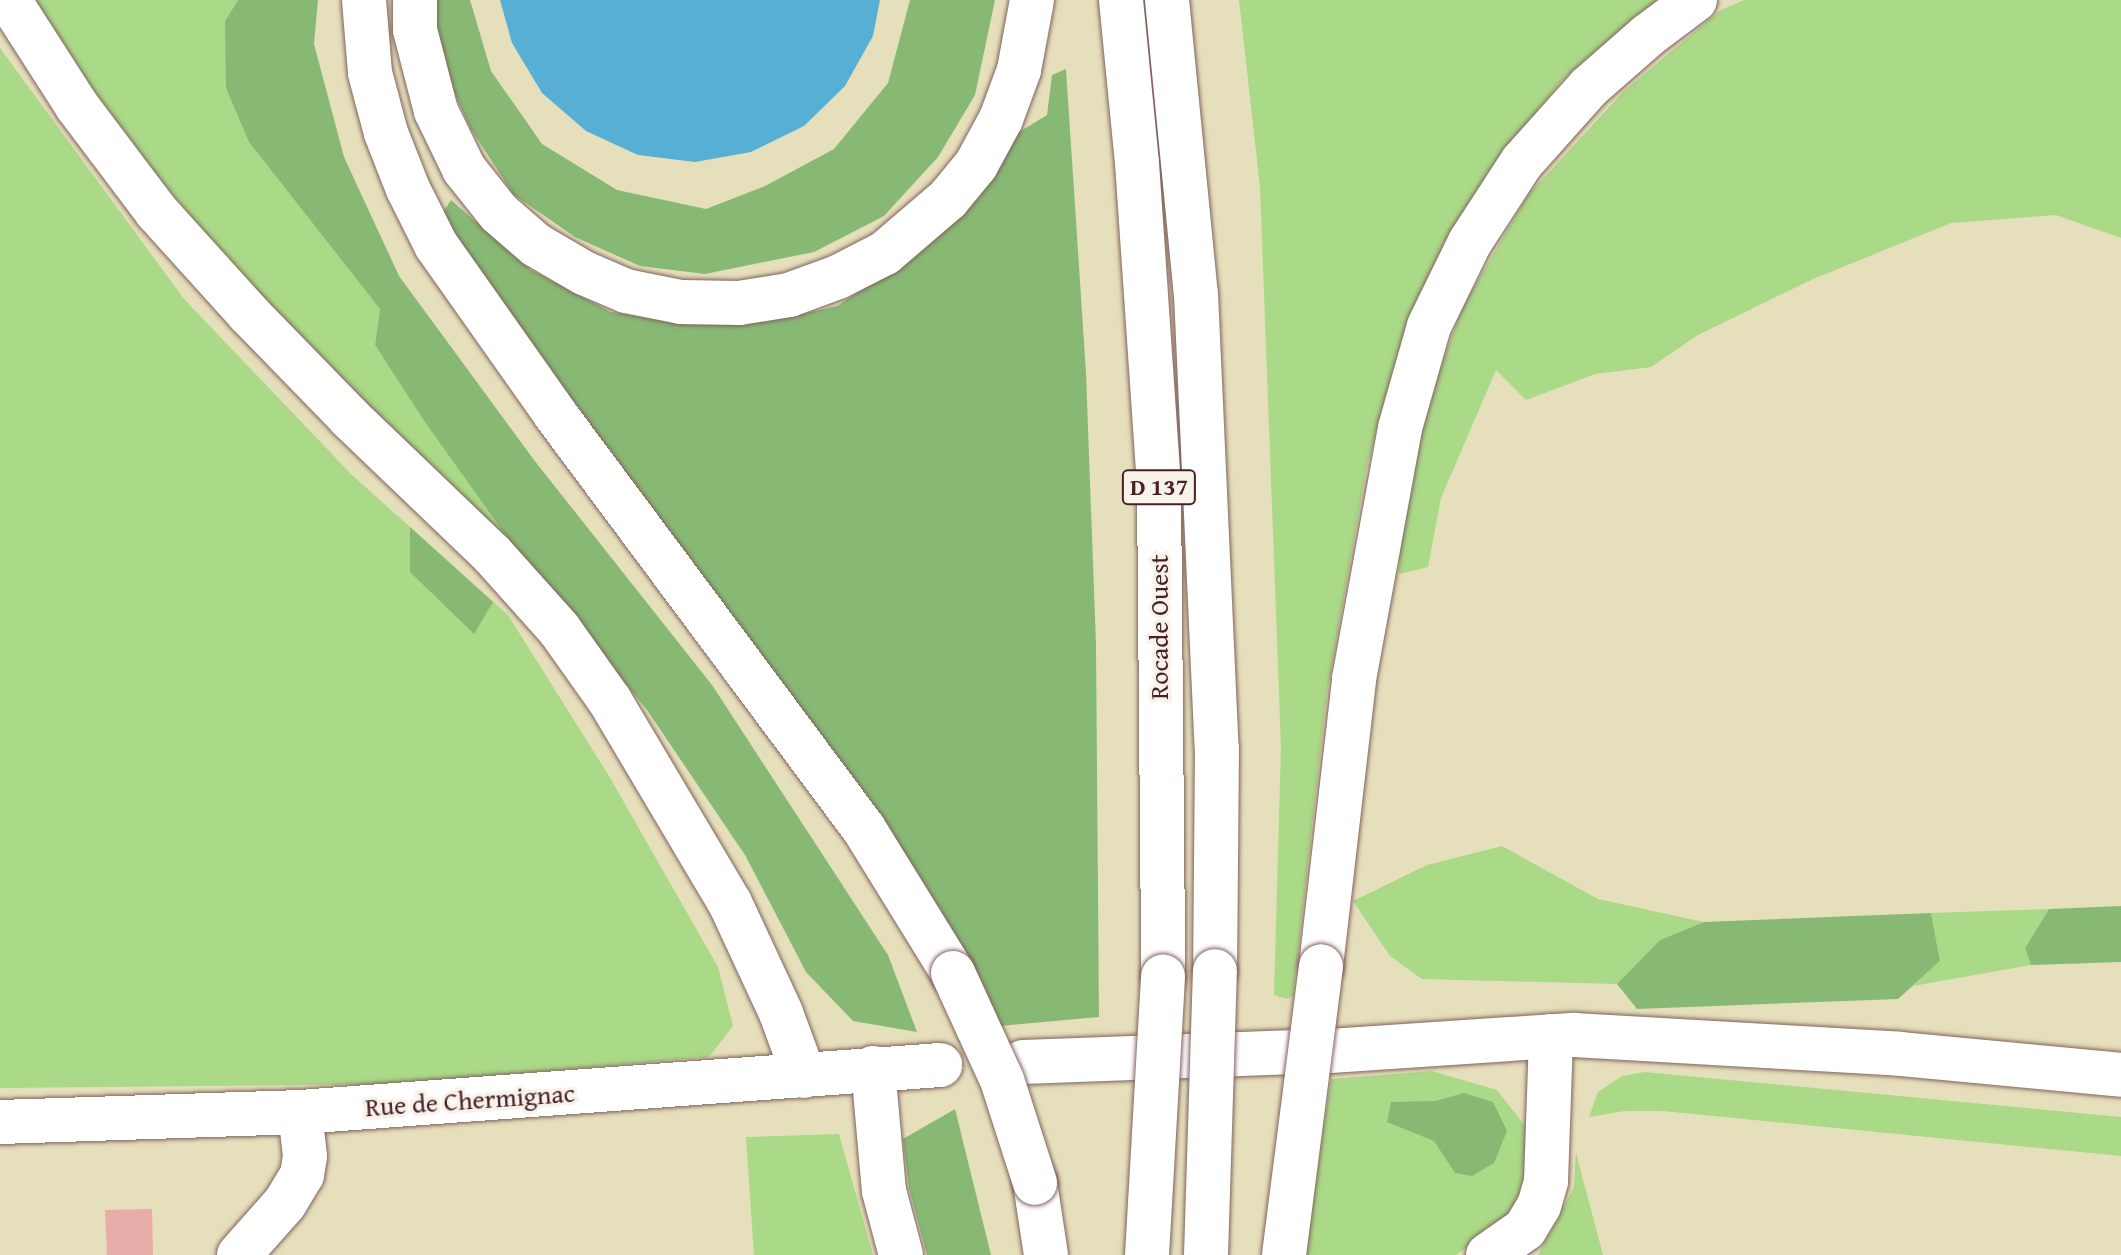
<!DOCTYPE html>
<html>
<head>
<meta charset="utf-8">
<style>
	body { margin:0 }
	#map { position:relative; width:2121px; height:1255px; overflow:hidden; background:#e6dfbb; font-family:"Gentium Book Plus",serif }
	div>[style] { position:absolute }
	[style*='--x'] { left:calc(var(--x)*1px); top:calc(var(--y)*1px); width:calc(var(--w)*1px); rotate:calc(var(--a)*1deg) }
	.green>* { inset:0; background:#aad987 }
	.forest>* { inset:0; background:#87b974 }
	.water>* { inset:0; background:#58afd5 }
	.building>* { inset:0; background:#e8ada8 }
	.roads { filter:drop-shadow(0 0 2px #81625d) drop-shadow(0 0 2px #81625d) }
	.street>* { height:44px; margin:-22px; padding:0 22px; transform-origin:22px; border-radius:22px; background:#fff }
	.secondary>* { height:44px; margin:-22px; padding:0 22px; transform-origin:22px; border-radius:22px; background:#fff }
	.primary>* { height:44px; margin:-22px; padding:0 22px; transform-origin:22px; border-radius:22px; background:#fff }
	.highway>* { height:44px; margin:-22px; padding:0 22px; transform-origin:22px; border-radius:22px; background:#fff }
	.bridges { filter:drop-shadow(0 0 2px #81625d) drop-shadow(0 0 2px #81625d) }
	.primary-bridge>* { height:44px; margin:-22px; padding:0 22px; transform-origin:22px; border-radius:22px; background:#fff }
	.highway-bridge>* { height:44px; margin:-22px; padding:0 22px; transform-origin:22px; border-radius:22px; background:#fff }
	span { translate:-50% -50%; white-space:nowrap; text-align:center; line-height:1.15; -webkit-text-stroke:7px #f7f3e8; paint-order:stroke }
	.shield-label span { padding:2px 6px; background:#f7f3e8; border:2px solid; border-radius:6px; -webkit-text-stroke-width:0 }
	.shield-label { font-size:24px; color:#4a1f2b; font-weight:700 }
	.street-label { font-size:26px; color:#4a1f2b }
</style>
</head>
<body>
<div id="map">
	<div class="green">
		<div style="clip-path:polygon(32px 0,238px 0,225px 21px,380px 309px,375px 345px,514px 547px,419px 459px,234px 268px,72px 74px)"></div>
		<div style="clip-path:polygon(1239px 0,1660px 0,1562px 80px,1503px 156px,1445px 250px,1392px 373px,1367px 466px,1327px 693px,1293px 996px,1286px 999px,1274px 995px,1281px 747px,1260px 187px)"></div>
		<div style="clip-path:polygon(1744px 0,2121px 0,2121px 238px,2056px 215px,1951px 223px,1813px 279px,1698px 335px,1651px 367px,1595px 374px,1526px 400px,1496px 370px,1441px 498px,1428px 567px,1399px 574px,1402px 521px,1425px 410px,1463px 306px,1528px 195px,1624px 91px,1721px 10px)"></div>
		<div style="clip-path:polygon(0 48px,184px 299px,352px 475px,508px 615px,609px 776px,718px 967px,733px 1026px,709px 1057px,395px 1084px,0 1088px)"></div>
		<div style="clip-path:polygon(1502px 846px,1598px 899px,1704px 922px,1660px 940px,1617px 984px,1422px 979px,1390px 956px,1353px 901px,1427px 865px)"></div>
		<div style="clip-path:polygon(2049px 909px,2025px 948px,2031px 965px,1913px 986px,1940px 961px,1931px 913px)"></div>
		<div style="clip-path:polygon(1432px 1071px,1497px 1090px,1525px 1126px,1527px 1162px,1519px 1199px,1500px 1225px,1456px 1255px,1305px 1255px,1331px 1079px)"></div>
		<div style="clip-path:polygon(1645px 1072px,2121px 1117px,2121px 1156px,1662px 1111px,1625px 1111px,1589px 1117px,1598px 1092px,1622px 1076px)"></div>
		<div style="clip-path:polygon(839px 1134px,873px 1255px,754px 1255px,746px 1137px)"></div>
		<div style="clip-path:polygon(1576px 1153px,1603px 1255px,1538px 1255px,1574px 1187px)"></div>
	</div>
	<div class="forest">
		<div style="clip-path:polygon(238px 0,318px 0,314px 44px,344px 157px,399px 276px,534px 460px,712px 685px,888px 955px,917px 1032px,853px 1021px,806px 972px,745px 855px,647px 710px,514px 547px,425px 422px,375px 345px,380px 309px,249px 142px,226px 88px,225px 21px)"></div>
		<div style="clip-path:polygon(431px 0,470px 0,491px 71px,542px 144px,617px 190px,706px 209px,765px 186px,834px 149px,888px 83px,910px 0,995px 0,975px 95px,938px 157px,884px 216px,814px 252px,705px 274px,640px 266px,575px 237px,513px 194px,471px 129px,443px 68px)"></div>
		<div style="clip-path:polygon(1066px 69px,1086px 373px,1096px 645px,1099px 1017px,1000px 1026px,497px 304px,440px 217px,451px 200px,531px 270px,611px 312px,688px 325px,766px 322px,837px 306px,895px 268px,1016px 134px,1047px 115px,1052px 75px)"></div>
		<div style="clip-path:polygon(410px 527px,493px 602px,474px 634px,410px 572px)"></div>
		<div style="clip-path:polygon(2121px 906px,2121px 962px,2031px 965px,2025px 948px,2049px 909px)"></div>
		<div style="clip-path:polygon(1931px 913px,1940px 961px,1898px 999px,1637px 1009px,1617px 984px,1660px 940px,1704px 922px)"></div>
		<div style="clip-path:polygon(1464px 1093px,1493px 1102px,1507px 1131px,1494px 1163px,1472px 1176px,1455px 1173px,1434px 1141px,1387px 1122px,1391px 1102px,1435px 1101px)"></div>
		<div style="clip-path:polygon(955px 1109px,991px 1255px,927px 1255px,909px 1188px,903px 1139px)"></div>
	</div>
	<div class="water">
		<div style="clip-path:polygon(500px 0,880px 0,873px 36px,845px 86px,804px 126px,751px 152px,695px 162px,638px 155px,586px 131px,542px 93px,512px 43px)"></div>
	</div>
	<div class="building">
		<div style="clip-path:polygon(152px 1209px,153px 1255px,107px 1255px,105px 1210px)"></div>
	</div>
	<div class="roads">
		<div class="street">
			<div style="--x:9;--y:0;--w:126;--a:57.3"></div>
			<div style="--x:77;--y:106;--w:131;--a:53"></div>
			<div style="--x:156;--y:211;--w:139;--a:47.9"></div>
			<div style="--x:249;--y:314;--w:144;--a:45.8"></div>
			<div style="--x:349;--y:417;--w:197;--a:43.8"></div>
			<div style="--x:491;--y:553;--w:102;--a:48.2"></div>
			<div style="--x:559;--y:629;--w:88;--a:54.7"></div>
			<div style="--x:610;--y:701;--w:235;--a:59.3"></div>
			<div style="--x:730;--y:903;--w:121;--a:65.1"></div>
			<div style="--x:781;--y:1013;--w:67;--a:69.9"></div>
			<div style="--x:873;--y:1068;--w:123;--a:84.9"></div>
			<div style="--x:884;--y:1191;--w:66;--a:75.1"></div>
			<div style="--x:239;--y:1255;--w:69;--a:-48.5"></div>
			<div style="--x:285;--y:1203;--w:33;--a:-59"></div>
			<div style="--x:302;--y:1175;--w:19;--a:-81"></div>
			<div style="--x:305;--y:1156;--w:44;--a:-96.5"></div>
			<div style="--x:1488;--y:1255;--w:45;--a:-35.1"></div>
			<div style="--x:1525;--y:1229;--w:27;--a:-59"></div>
			<div style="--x:1539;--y:1206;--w:26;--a:-74"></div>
			<div style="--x:1546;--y:1181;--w:145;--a:-88"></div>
		</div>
		<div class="secondary">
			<div style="--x:1023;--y:1062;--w:307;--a:-2.1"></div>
			<div style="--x:1330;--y:1051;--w:245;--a:-3.8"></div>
			<div style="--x:1574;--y:1035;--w:327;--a:3.3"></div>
			<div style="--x:1900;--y:1054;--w:222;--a:5.4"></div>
			<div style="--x:0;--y:1122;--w:300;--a:-1.9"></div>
			<div style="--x:300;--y:1112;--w:642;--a:-4.2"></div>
		</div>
		<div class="primary">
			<div style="--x:1121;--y:0;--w:164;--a:84.4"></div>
			<div style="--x:1137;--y:163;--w:325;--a:86.1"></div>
			<div style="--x:1159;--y:487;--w:489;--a:89.5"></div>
			<div style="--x:1167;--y:0;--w:295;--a:84.4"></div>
			<div style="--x:1196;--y:294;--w:454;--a:87.4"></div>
			<div style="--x:1217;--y:748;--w:223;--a:90.5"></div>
		</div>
		<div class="highway">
			<div style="--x:364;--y:0;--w:73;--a:85.3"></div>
			<div style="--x:370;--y:73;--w:62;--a:75.1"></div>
			<div style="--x:386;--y:133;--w:60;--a:68.6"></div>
			<div style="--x:408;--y:189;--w:63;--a:63.4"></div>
			<div style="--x:436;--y:245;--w:207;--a:54.8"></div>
			<div style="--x:555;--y:414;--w:517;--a:53.33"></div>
			<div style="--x:864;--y:829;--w:169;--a:58.3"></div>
			<div style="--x:415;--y:0;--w:30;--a:90"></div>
			<div style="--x:415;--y:30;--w:84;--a:75.5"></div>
			<div style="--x:436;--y:111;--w:64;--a:64.2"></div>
			<div style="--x:464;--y:169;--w:56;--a:51.5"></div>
			<div style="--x:499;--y:213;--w:49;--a:40.9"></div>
			<div style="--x:536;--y:245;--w:56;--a:30.3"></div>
			<div style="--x:584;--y:273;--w:46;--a:23.2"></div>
			<div style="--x:626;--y:291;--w:56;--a:11.3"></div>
			<div style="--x:681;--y:302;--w:58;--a:1"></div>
			<div style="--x:739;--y:303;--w:51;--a:-9.1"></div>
			<div style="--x:789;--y:295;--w:52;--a:-20.2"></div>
			<div style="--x:838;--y:277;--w:53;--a:-27.1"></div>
			<div style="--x:885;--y:253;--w:83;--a:-40.6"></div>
			<div style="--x:948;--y:199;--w:44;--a:-50.5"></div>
			<div style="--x:976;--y:165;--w:52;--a:-61.5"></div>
			<div style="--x:1001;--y:119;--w:52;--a:-69.8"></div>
			<div style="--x:1019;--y:70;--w:71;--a:-79.5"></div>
			<div style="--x:1321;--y:966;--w:289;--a:-83.4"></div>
			<div style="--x:1354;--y:679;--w:255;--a:-79.6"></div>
			<div style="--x:1400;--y:428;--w:106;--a:-74.1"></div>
			<div style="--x:1429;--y:326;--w:93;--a:-64"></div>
			<div style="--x:1470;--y:242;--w:95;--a:-57"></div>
			<div style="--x:1522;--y:162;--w:101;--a:-48.2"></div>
			<div style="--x:1589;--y:87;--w:77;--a:-41.3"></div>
			<div style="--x:1647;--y:36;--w:60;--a:-36.9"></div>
			<div style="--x:1035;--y:1183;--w:73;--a:81.3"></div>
		</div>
	</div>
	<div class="bridges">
		<div class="primary-bridge">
			<div style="--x:1147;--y:1255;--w:279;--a:-86.7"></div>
			<div style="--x:1206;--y:1255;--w:284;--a:-88.2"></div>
		</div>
		<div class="highway-bridge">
			<div style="--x:953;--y:973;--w:118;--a:65.4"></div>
			<div style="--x:1002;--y:1080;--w:108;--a:72.2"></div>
			<div style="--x:1284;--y:1255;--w:291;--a:-82.7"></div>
		</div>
	</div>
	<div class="shield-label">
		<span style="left:1159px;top:487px">D 137</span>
	</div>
	<div class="street-label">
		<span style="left:1159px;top:627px;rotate:-90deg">Rocade Ouest</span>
		<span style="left:470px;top:1100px;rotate:-4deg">Rue de Chermignac</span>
	</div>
</div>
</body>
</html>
